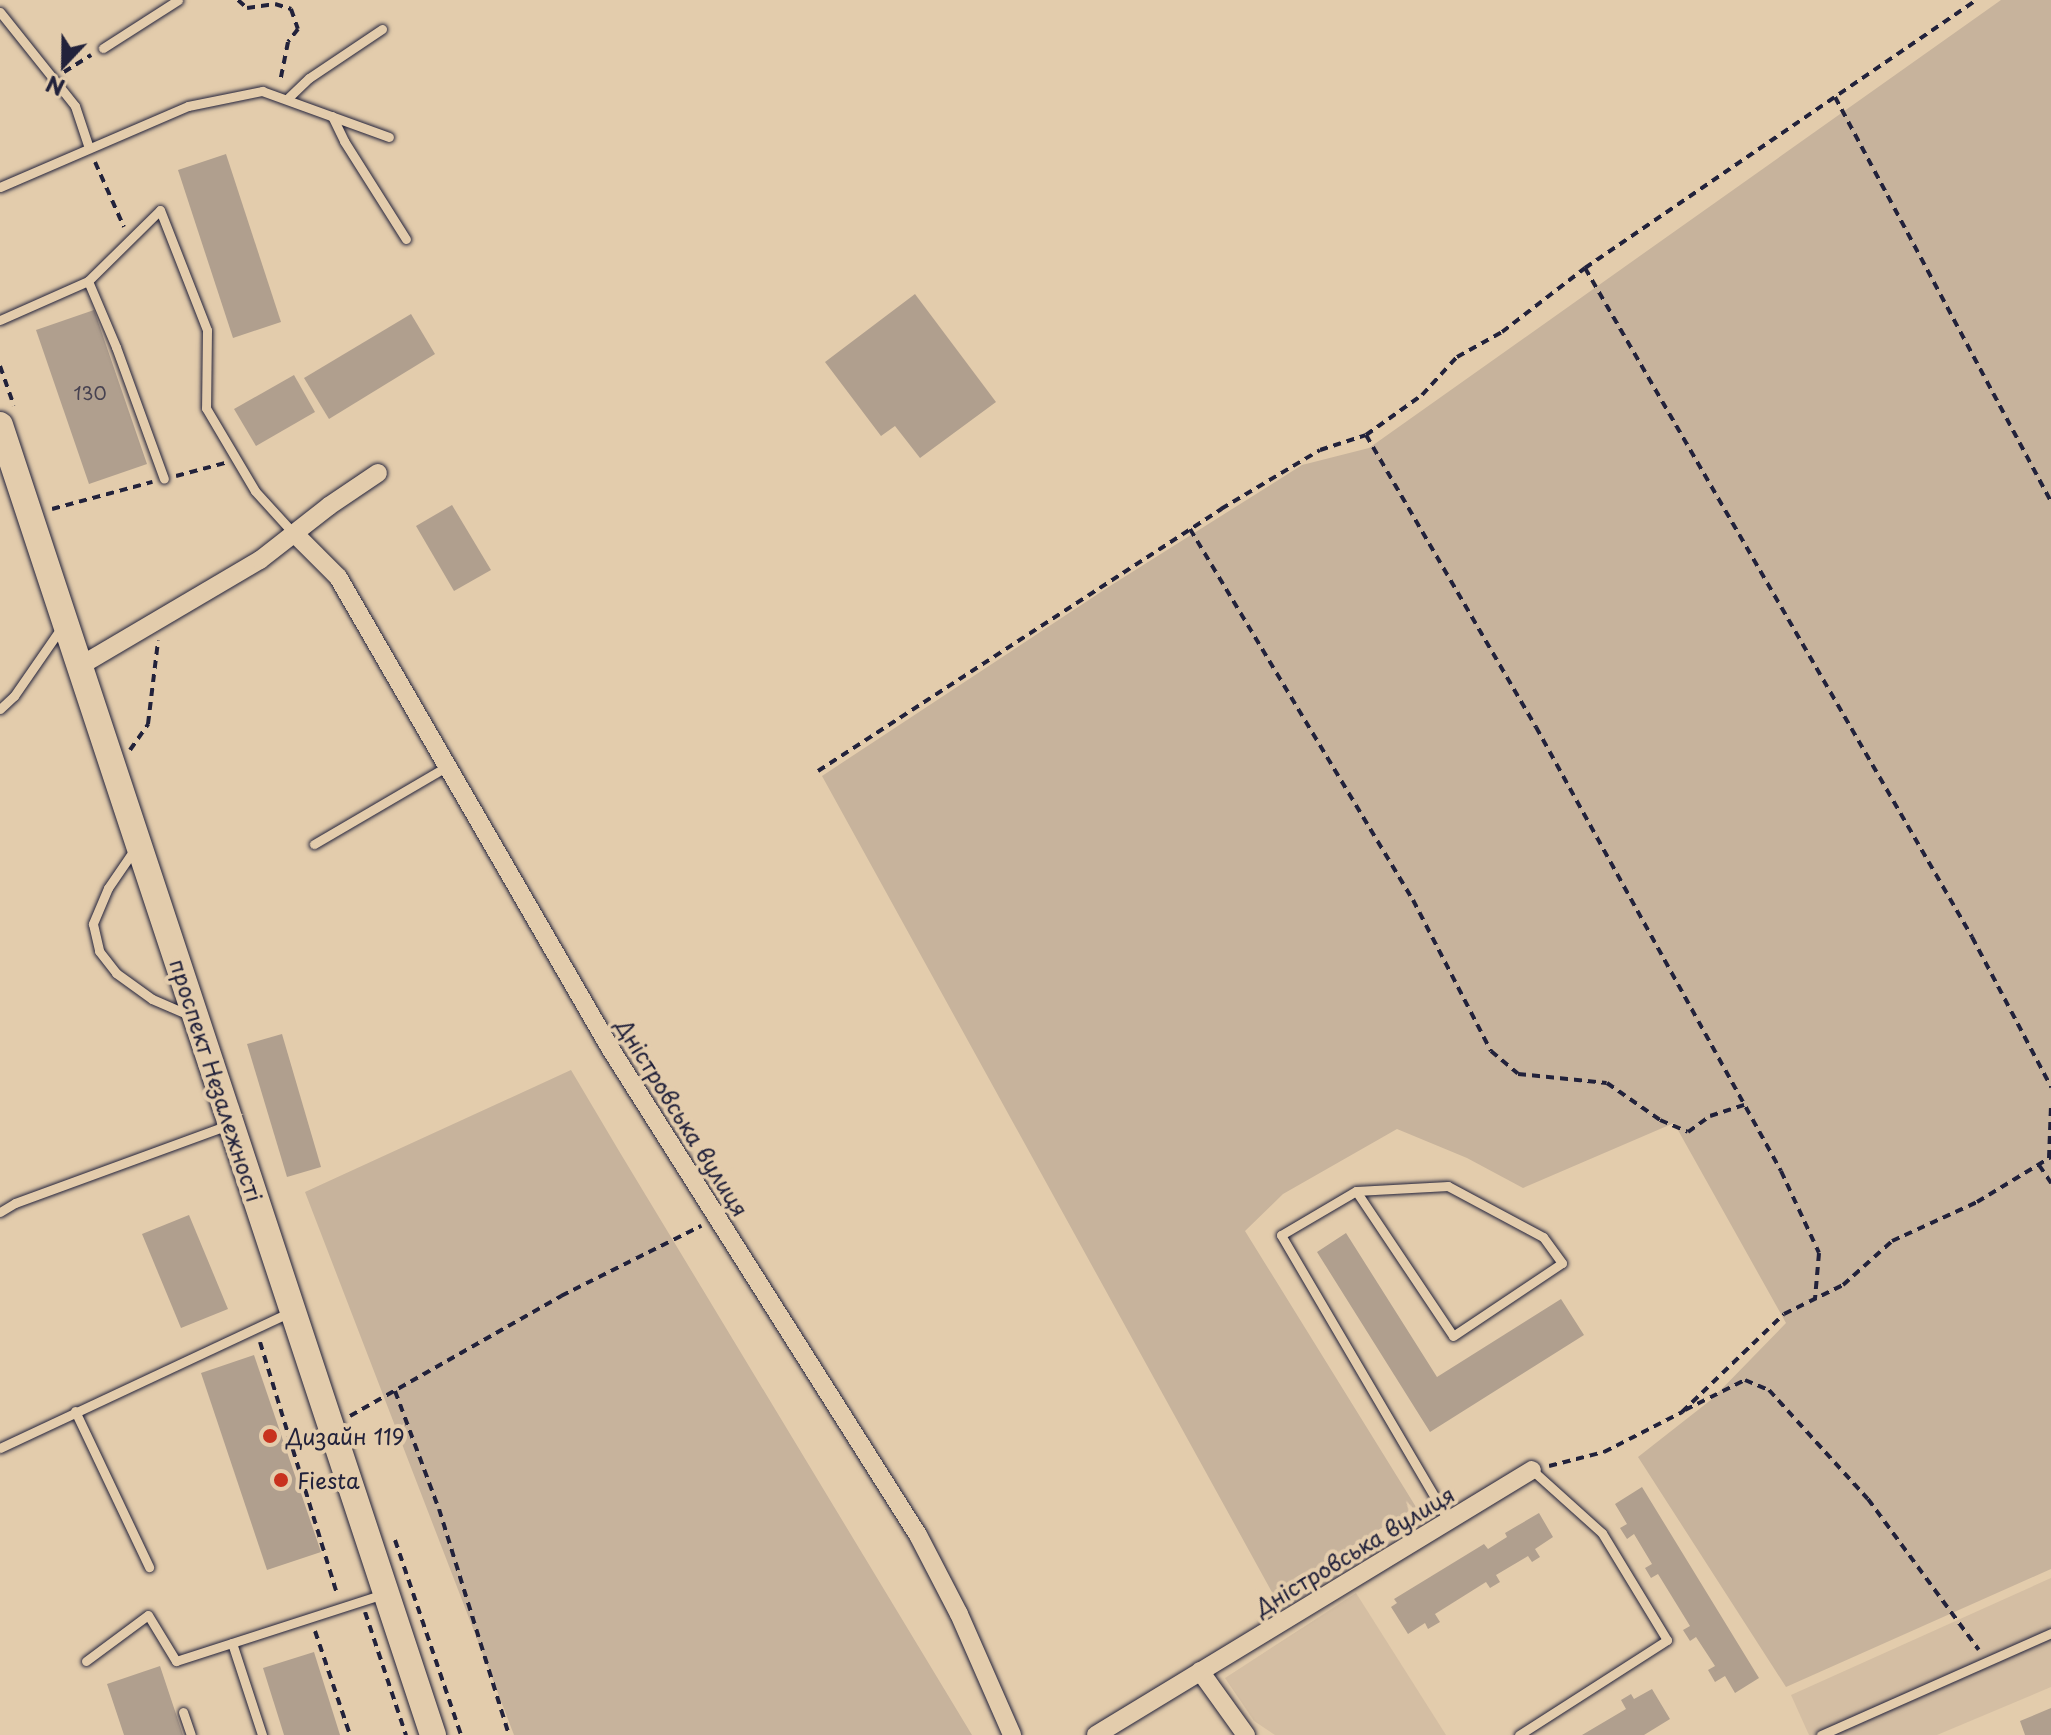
<!DOCTYPE html>
<html>
<head>
<meta charset="utf-8">
<style>
	body { margin:0 }
	#map { position:relative; width:2051px; height:1735px; overflow:hidden; background:#e3ccac; font-family:"Playpen Sans",sans-serif }
	div>[style] { position:absolute }
	[style*='--x'] { left:calc(var(--x)*1px); top:calc(var(--y)*1px); width:calc(var(--w)*1px); rotate:calc(var(--a)*1deg) }
	.built>* { inset:0; background:#d4bea3 }
	.green>* { inset:0; background:#c7b39c }
	.building>* { inset:0; background:#b09f8e }
	.path>* { height:4px; margin-top:-2px; transform-origin:0; background:repeating-linear-gradient(90deg,#22223b 0 8px,transparent 0 14px) }
	.roads { filter:drop-shadow(0 0 2px #22223b) drop-shadow(0 0 2px #22223b) }
	.lane>* { height:9px; margin:-4.5px; padding:0 4.5px; transform-origin:4.5px; border-radius:4.5px; background:#e3ccac }
	.street>* { height:18px; margin:-9px; padding:0 9px; transform-origin:9px; border-radius:9px; background:#e3ccac }
	.secondary>* { height:26px; margin:-13px; padding:0 13px; transform-origin:13px; border-radius:13px; background:#e3ccac }
	.dots>* { width:22px; height:22px; translate:-50% -50%; box-sizing:border-box; border:4px solid #e3ccac; border-radius:50% }
	span { translate:-50% -50%; white-space:nowrap; text-align:center; line-height:1.15; -webkit-text-stroke:8px #e3ccac; paint-order:stroke }
	.number-label { font-size:18px; color:#464150 }
	.number-label span { -webkit-text-stroke-width:0 }
	.street-label { font-size:22px; color:#22223b }
	.poi-label { font-size:22px; color:#22223b }
	.left { translate:0 -50%; text-align:left }
	.north { position:absolute; left:24px; top:24px; width:80px; height:80px; -webkit-text-stroke:6px #e3ccac; paint-order:stroke; rotate:202deg; font-size:22px; font-weight:700; line-height:32px; text-align:center; color:#22223b }
	.north::after { content:''; display:block; margin:auto; width:28px; height:36px; background:#22223b; clip-path:polygon(50% 0,100% 100%,50% 72%,0 100%) }
</style>
</head>
<body>
<div id="map">
	<div class="built">
		<div style="clip-path:polygon(2051px 1578px,2051px 1687px,1937px 1735px,1809px 1735px,1791px 1695px)"></div>
		<div style="clip-path:polygon(1356px 1593px,1446px 1735px,1275px 1735px,1254px 1721px,1225px 1678px)"></div>
	</div>
	<div class="green">
		<div style="clip-path:polygon(2001px 0,2051px 0,2051px 1569px,1786px 1687px,1638px 1457px,1712px 1399px,1786px 1323px,1674px 1123px,1523px 1188px,1467px 1158px,1397px 1129px,1283px 1194px,1245px 1231px,1416px 1507px,1273px 1594px,822px 776px,1110px 586px,1302px 465px,1369px 448px)"></div>
		<div style="clip-path:polygon(571px 1070px,619px 1151px,972px 1735px,514px 1735px,305px 1192px)"></div>
	</div>
	<div class="building">
		<div style="clip-path:polygon(226px 154px,281px 322px,233px 338px,178px 170px)"></div>
		<div style="clip-path:polygon(915px 294px,996px 402px,920px 458px,895px 426px,881px 436px,825px 362px)"></div>
		<div style="clip-path:polygon(94px 310px,147px 464px,89px 484px,36px 330px)"></div>
		<div style="clip-path:polygon(411px 314px,435px 354px,329px 419px,304px 378px)"></div>
		<div style="clip-path:polygon(294px 375px,315px 412px,256px 446px,234px 409px)"></div>
		<div style="clip-path:polygon(452px 505px,491px 570px,454px 591px,416px 526px)"></div>
		<div style="clip-path:polygon(282px 1034px,321px 1167px,287px 1177px,247px 1044px)"></div>
		<div style="clip-path:polygon(189px 1215px,228px 1309px,181px 1328px,142px 1234px)"></div>
		<div style="clip-path:polygon(1346px 1233px,1437px 1377px,1561px 1299px,1584px 1335px,1430px 1432px,1317px 1252px)"></div>
		<div style="clip-path:polygon(254px 1355px,321px 1552px,267px 1570px,201px 1373px)"></div>
		<div style="clip-path:polygon(1642px 1487px,1759px 1678px,1735px 1693px,1725px 1676px,1715px 1682px,1708px 1670px,1715px 1666px,1696px 1637px,1690px 1641px,1683px 1630px,1690px 1626px,1658px 1574px,1651px 1578px,1645px 1568px,1652px 1564px,1634px 1534px,1627px 1539px,1620px 1528px,1627px 1524px,1615px 1504px)"></div>
		<div style="clip-path:polygon(1539px 1513px,1553px 1537px,1535px 1549px,1540px 1557px,1532px 1562px,1528px 1556px,1496px 1575px,1500px 1582px,1490px 1588px,1486px 1582px,1435px 1614px,1440px 1622px,1428px 1629px,1425px 1623px,1408px 1634px,1391px 1607px,1397px 1603px,1394px 1599px,1484px 1544px,1488px 1549px,1507px 1537px,1505px 1533px)"></div>
		<div style="clip-path:polygon(314px 1652px,340px 1735px,284px 1735px,263px 1668px)"></div>
		<div style="clip-path:polygon(160px 1666px,183px 1735px,124px 1735px,107px 1684px)"></div>
		<div style="clip-path:polygon(1652px 1689px,1670px 1719px,1644px 1735px,1582px 1735px,1626px 1709px,1621px 1700px,1631px 1694px,1634px 1699px)"></div>
		<div style="clip-path:polygon(2051px 1708px,2051px 1735px,2025px 1735px,2020px 1721px)"></div>
	</div>
	<div class="path">
		<div style="--x:238;--y:0;--w:12;--a:42"></div>
		<div style="--x:247;--y:8;--w:28;--a:-8"></div>
		<div style="--x:275;--y:4;--w:17;--a:17"></div>
		<div style="--x:291;--y:9;--w:21;--a:71"></div>
		<div style="--x:298;--y:29;--w:16;--a:128"></div>
		<div style="--x:288;--y:42;--w:41;--a:101.3"></div>
		<div style="--x:64;--y:72;--w:32;--a:-32"></div>
		<div style="--x:1835;--y:97;--w:458;--a:61.9"></div>
		<div style="--x:95;--y:162;--w:71;--a:66"></div>
		<div style="--x:1585;--y:268;--w:773;--a:59.95"></div>
		<div style="--x:1972;--y:937;--w:170;--a:62.2"></div>
		<div style="--x:0;--y:366;--w:42;--a:70.7"></div>
		<div style="--x:1366;--y:435;--w:338;--a:59.8"></div>
		<div style="--x:1536;--y:727;--w:507;--a:61.11"></div>
		<div style="--x:1781;--y:1171;--w:90;--a:65.1"></div>
		<div style="--x:1819;--y:1253;--w:46;--a:95"></div>
		<div style="--x:176;--y:476;--w:51;--a:-14.9"></div>
		<div style="--x:52;--y:509;--w:104;--a:-15.1"></div>
		<div style="--x:1190;--y:529;--w:433;--a:59"></div>
		<div style="--x:1413;--y:900;--w:170;--a:62.7"></div>
		<div style="--x:1491;--y:1051;--w:35;--a:40"></div>
		<div style="--x:1518;--y:1074;--w:89;--a:5.8"></div>
		<div style="--x:1607;--y:1083;--w:65;--a:34.9"></div>
		<div style="--x:1660;--y:1120;--w:30;--a:23"></div>
		<div style="--x:1688;--y:1132;--w:27;--a:-36"></div>
		<div style="--x:1710;--y:1116;--w:36;--a:-18"></div>
		<div style="--x:130;--y:750;--w:32;--a:-55"></div>
		<div style="--x:148;--y:724;--w:84;--a:-83.1"></div>
		<div style="--x:818;--y:771;--w:481;--a:-33"></div>
		<div style="--x:1221;--y:509;--w:115;--a:-30.8"></div>
		<div style="--x:1320;--y:450;--w:48;--a:-18.1"></div>
		<div style="--x:1366;--y:435;--w:69;--a:-35.5"></div>
		<div style="--x:1422;--y:395;--w:52;--a:-47.4"></div>
		<div style="--x:1457;--y:357;--w:51;--a:-29.1"></div>
		<div style="--x:1502;--y:332;--w:105;--a:-37.6"></div>
		<div style="--x:1585;--y:268;--w:475;--a:-34.4"></div>
		<div style="--x:2049;--y:1158;--w:52;--a:-87.8"></div>
		<div style="--x:2039;--y:1165;--w:22;--a:56"></div>
		<div style="--x:260;--y:1342;--w:264;--a:73"></div>
		<div style="--x:395;--y:1391;--w:126;--a:69.6"></div>
		<div style="--x:439;--y:1509;--w:237;--a:72.8"></div>
		<div style="--x:1685;--y:1410;--w:67;--a:-26.6"></div>
		<div style="--x:1745;--y:1380;--w:26;--a:23"></div>
		<div style="--x:1769;--y:1390;--w:147;--a:47.8"></div>
		<div style="--x:1868;--y:1499;--w:187;--a:53.7"></div>
		<div style="--x:350;--y:1416;--w:243;--a:-29.6"></div>
		<div style="--x:561;--y:1296;--w:157;--a:-26.6"></div>
		<div style="--x:1549;--y:1466;--w:57;--a:-14.3"></div>
		<div style="--x:1604;--y:1452;--w:88;--a:-27.1"></div>
		<div style="--x:1682;--y:1412;--w:141;--a:-43.9"></div>
		<div style="--x:1784;--y:1314;--w:66;--a:-26.2"></div>
		<div style="--x:1843;--y:1285;--w:66;--a:-41.9"></div>
		<div style="--x:1892;--y:1241;--w:94;--a:-24.6"></div>
		<div style="--x:1977;--y:1202;--w:87;--a:-31.3"></div>
		<div style="--x:395;--y:1540;--w:206;--a:71.3"></div>
		<div style="--x:365;--y:1612;--w:130;--a:71.6"></div>
		<div style="--x:315;--y:1631;--w:110;--a:71.4"></div>
	</div>
	<div class="roads">
		<div class="lane">
			<div style="--x:0;--y:12;--w:120;--a:51.4"></div>
			<div style="--x:75;--y:106;--w:44;--a:71.6"></div>
			<div style="--x:103;--y:48;--w:89;--a:-32.6"></div>
			<div style="--x:287;--y:99;--w:30;--a:-44"></div>
			<div style="--x:309;--y:78;--w:88;--a:-33.9"></div>
			<div style="--x:332;--y:116;--w:28;--a:64"></div>
			<div style="--x:344;--y:141;--w:116;--a:57.7"></div>
			<div style="--x:0;--y:187;--w:205;--a:-23.3"></div>
			<div style="--x:188;--y:106;--w:76;--a:-11.5"></div>
			<div style="--x:262;--y:91;--w:135;--a:19.9"></div>
			<div style="--x:88;--y:281;--w:72;--a:67"></div>
			<div style="--x:116;--y:347;--w:140;--a:70"></div>
			<div style="--x:0;--y:320;--w:96;--a:-23.9"></div>
			<div style="--x:88;--y:281;--w:101;--a:-44.6"></div>
			<div style="--x:160;--y:210;--w:129;--a:68.6"></div>
			<div style="--x:207;--y:330;--w:78;--a:90.7"></div>
			<div style="--x:206;--y:408;--w:96;--a:59.4"></div>
			<div style="--x:255;--y:491;--w:59;--a:47.7"></div>
			<div style="--x:0;--y:709;--w:19;--a:-43"></div>
			<div style="--x:14;--y:696;--w:83;--a:-55.3"></div>
			<div style="--x:314;--y:844;--w:153;--a:-30.3"></div>
			<div style="--x:134;--y:850;--w:46;--a:124.4"></div>
			<div style="--x:108;--y:888;--w:39;--a:113"></div>
			<div style="--x:93;--y:924;--w:28;--a:77"></div>
			<div style="--x:99;--y:951;--w:28;--a:52"></div>
			<div style="--x:116;--y:973;--w:44;--a:35.8"></div>
			<div style="--x:152;--y:999;--w:40;--a:23.4"></div>
			<div style="--x:1356;--y:1191;--w:174;--a:56.2"></div>
			<div style="--x:1453;--y:1336;--w:131;--a:-33.8"></div>
			<div style="--x:1562;--y:1263;--w:32;--a:-126"></div>
			<div style="--x:1543;--y:1237;--w:108;--a:-151.8"></div>
			<div style="--x:1448;--y:1186;--w:92;--a:176.9"></div>
			<div style="--x:1356;--y:1191;--w:87;--a:149.6"></div>
			<div style="--x:1281;--y:1235;--w:332;--a:59.6"></div>
			<div style="--x:0;--y:1212;--w:17;--a:-31"></div>
			<div style="--x:15;--y:1203;--w:227;--a:-20.1"></div>
			<div style="--x:75;--y:1411;--w:173;--a:64.6"></div>
			<div style="--x:0;--y:1448;--w:320;--a:-25.1"></div>
			<div style="--x:232;--y:1643;--w:97;--a:71.9"></div>
			<div style="--x:86;--y:1661;--w:77;--a:-36.6"></div>
			<div style="--x:148;--y:1615;--w:54;--a:58.7"></div>
			<div style="--x:176;--y:1661;--w:218;--a:-17.9"></div>
			<div style="--x:183;--y:1712;--w:24;--a:71"></div>
			<div style="--x:1519;--y:1735;--w:176;--a:-32.7"></div>
			<div style="--x:1667;--y:1640;--w:125;--a:-121.3"></div>
			<div style="--x:1602;--y:1533;--w:94;--a:-138"></div>
			<div style="--x:1821;--y:1735;--w:252;--a:-23.9"></div>
		</div>
		<div class="street">
			<div style="--x:296;--y:535;--w:59;--a:45"></div>
			<div style="--x:338;--y:577;--w:544;--a:59.99"></div>
			<div style="--x:610;--y:1048;--w:576;--a:57.69"></div>
			<div style="--x:918;--y:1535;--w:89;--a:62.6"></div>
			<div style="--x:959;--y:1614;--w:132;--a:66.3"></div>
			<div style="--x:80;--y:666;--w:209;--a:-30.5"></div>
			<div style="--x:260;--y:560;--w:88;--a:-38"></div>
			<div style="--x:329;--y:506;--w:59;--a:-34"></div>
			<div style="--x:1200;--y:1671;--w:79;--a:54.3"></div>
			<div style="--x:1096;--y:1735;--w:510;--a:-31.29"></div>
		</div>
		<div class="secondary">
			<div style="--x:0;--y:425;--w:1380;--a:71.71"></div>
		</div>
	</div>
	<div class="dots">
		<div style="left:270px;top:1436px;background:#c8321e"></div>
		<div style="left:281px;top:1480px;background:#c8321e"></div>
	</div>
	<div class="number-label">
		<span style="left:90px;top:393px">130</span>
	</div>
	<div class="street-label">
		<span style="left:217px;top:1080px;rotate:72deg">проспект Незалежності</span>
		<span style="left:683px;top:1117px;rotate:58deg">Дністровська вулиця</span>
		<span style="left:1354px;top:1550px;rotate:-31deg">Дністровська вулиця</span>
	</div>
	<div class="poi-label">
		<span class="left" style="left:286px;top:1436px">Дизайн 119</span>
		<span class="left" style="left:297px;top:1480px">Fiesta</span>
	</div>
	<div class="north">N</div>
</div>
</body>
</html>
